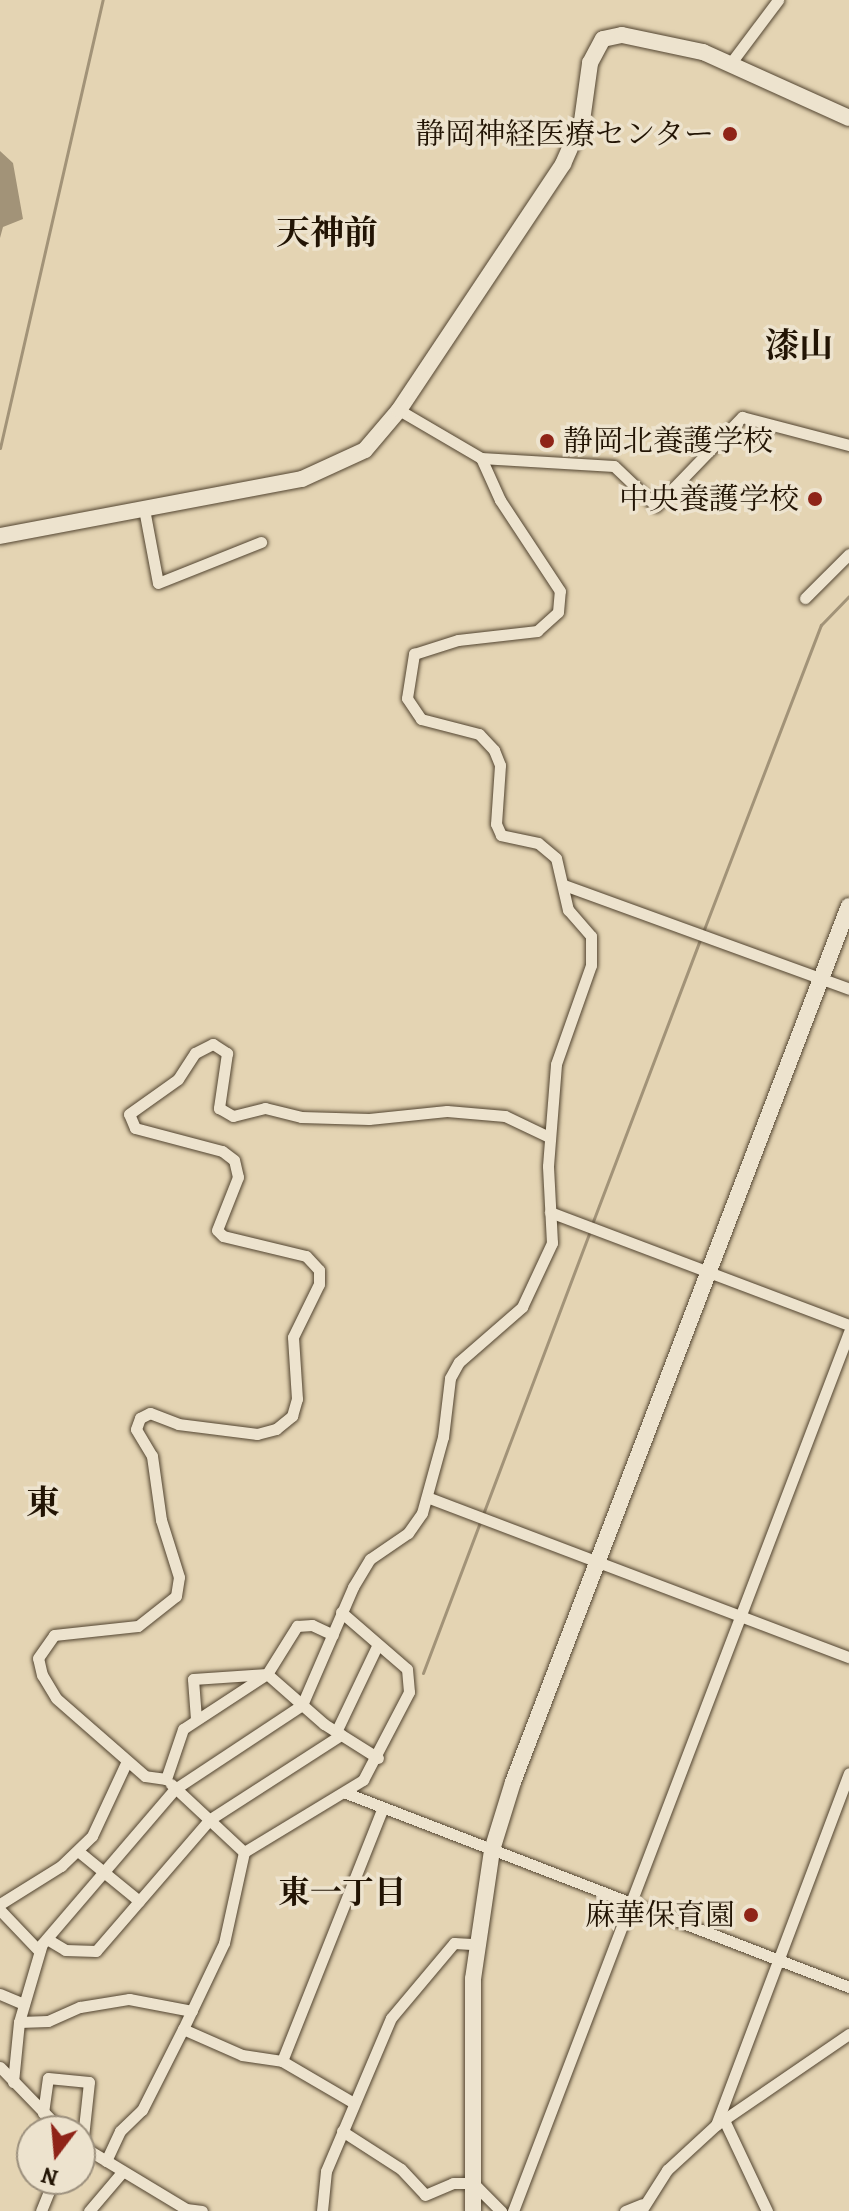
<!DOCTYPE html>
<html>
<head>
<meta charset="utf-8">
<style>
	body { margin:0 }
	#map { position:relative; width:849px; height:2211px; overflow:hidden; background:#e4d4b3; font-family:Alegreya,"Noto Serif JP",serif }
	div>[style] { position:absolute }
	[style*='--x'] { left:calc(var(--x)*1px); top:calc(var(--y)*1px); width:calc(var(--w)*1px); rotate:calc(var(--a)*1deg) }
	.water>* { inset:0; background:#a29378 }
	.stream>* { height:3px; margin:-1.5px; padding:0 1.5px; transform-origin:1.5px; border-radius:1.5px; background:#a29378 }
	.roads { filter:drop-shadow(0 0 2px #524430) drop-shadow(0 0 2px #524430) }
	.street>* { height:11px; margin:-5.5px; padding:0 5.5px; transform-origin:5.5px; border-radius:5.5px; background:#ede3ce }
	.secondary>* { height:16px; margin:-8px; padding:0 8px; transform-origin:8px; border-radius:8px; background:#ede3ce }
	.dots>* { width:22px; height:22px; translate:-50% -50%; box-sizing:border-box; border:4px solid #ede3ce; border-radius:50% }
	span { translate:-50% -50%; white-space:nowrap; text-align:center; line-height:1.15; -webkit-text-stroke:7px #ede3ce; paint-order:stroke }
	.poi-label { font-size:30px; color:#221404 }
	.right { translate:-100% -50%; text-align:right }
	.left { translate:0 -50%; text-align:left }
	.neighbourhood-label { font-size:32px; color:#221404; font-weight:700 }
	.quarter-label { font-size:34px; color:#221404; font-weight:700 }
	.north { position:absolute; left:16px; top:2115px; width:80px; height:80px; box-sizing:border-box; background:#ede3ce; border:2px solid #9c907d; border-radius:50%; rotate:196deg; font-size:22px; font-weight:700; line-height:32px; text-align:center; color:#221404 }
	.north::after { content:''; display:block; margin:auto; width:28px; height:36px; background:#8f2418; clip-path:polygon(50% 0,100% 100%,50% 72%,0 100%) }
</style>
</head>
<body>
<div id="map">
	<div class="water">
		<div style="clip-path:polygon(0 151px,13px 163px,23px 219px,3px 227px,0 238px)"></div>
	</div>
	<div class="stream">
		<div style="--x:0;--y:448;--w:460;--a:-77.1"></div>
		<div style="--x:703;--y:932;--w:329;--a:-69"></div>
		<div style="--x:821;--y:625;--w:40;--a:-46"></div>
		<div style="--x:592;--y:1224;--w:305;--a:-69.2"></div>
		<div style="--x:423;--y:1673;--w:472;--a:-69.3"></div>
	</div>
	<div class="roads">
		<div class="street">
			<div style="--x:730;--y:64;--w:80;--a:-53.1"></div>
			<div style="--x:399;--y:410;--w:95;--a:30.3"></div>
			<div style="--x:481;--y:458;--w:133;--a:3.4"></div>
			<div style="--x:614;--y:466;--w:58;--a:43.6"></div>
			<div style="--x:656;--y:506;--w:124;--a:-46"></div>
			<div style="--x:742;--y:417;--w:111;--a:14.7"></div>
			<div style="--x:144;--y:509;--w:75;--a:79.3"></div>
			<div style="--x:158;--y:583;--w:111;--a:-21.7"></div>
			<div style="--x:805;--y:598;--w:62;--a:-45"></div>
			<div style="--x:564;--y:885;--w:303;--a:20"></div>
			<div style="--x:550;--y:1212;--w:320;--a:20.7"></div>
			<div style="--x:427;--y:1497;--w:451;--a:20.8"></div>
			<div style="--x:341;--y:1612;--w:87;--a:40.8"></div>
			<div style="--x:407;--y:1669;--w:23;--a:85"></div>
			<div style="--x:409;--y:1692;--w:99;--a:117.6"></div>
			<div style="--x:363;--y:1780;--w:139;--a:148.8"></div>
			<div style="--x:244;--y:1852;--w:93;--a:102.4"></div>
			<div style="--x:224;--y:1943;--w:95;--a:115.5"></div>
			<div style="--x:183;--y:2029;--w:64;--a:23.8"></div>
			<div style="--x:242;--y:2055;--w:40;--a:8.5"></div>
			<div style="--x:282;--y:2061;--w:270;--a:-68.3"></div>
			<div style="--x:196;--y:1719;--w:40;--a:-94.3"></div>
			<div style="--x:193;--y:1679;--w:74;--a:-3.9"></div>
			<div style="--x:267;--y:1674;--w:57;--a:-58"></div>
			<div style="--x:297;--y:1626;--w:15;--a:-4"></div>
			<div style="--x:312;--y:1625;--w:23;--a:25"></div>
			<div style="--x:336;--y:1732;--w:95;--a:-64.5"></div>
			<div style="--x:378;--y:1758;--w:64;--a:-147.8"></div>
			<div style="--x:324;--y:1724;--w:76;--a:-138.7"></div>
			<div style="--x:267;--y:1674;--w:100;--a:146.8"></div>
			<div style="--x:183;--y:1729;--w:53;--a:108.8"></div>
			<div style="--x:166;--y:1779;--w:21;--a:-172"></div>
			<div style="--x:145;--y:1776;--w:118;--a:-138.8"></div>
			<div style="--x:56;--y:1698;--w:27;--a:-121"></div>
			<div style="--x:42;--y:1675;--w:17;--a:-103"></div>
			<div style="--x:38;--y:1658;--w:28;--a:-55"></div>
			<div style="--x:54;--y:1635;--w:84;--a:-6.1"></div>
			<div style="--x:138;--y:1626;--w:48;--a:-38.3"></div>
			<div style="--x:176;--y:1596;--w:19;--a:-81"></div>
			<div style="--x:179;--y:1577;--w:60;--a:-107.5"></div>
			<div style="--x:161;--y:1520;--w:65;--a:-98"></div>
			<div style="--x:152;--y:1456;--w:31;--a:-121"></div>
			<div style="--x:136;--y:1429;--w:12;--a:-70"></div>
			<div style="--x:140;--y:1418;--w:11;--a:-27"></div>
			<div style="--x:150;--y:1413;--w:30;--a:21"></div>
			<div style="--x:178;--y:1424;--w:80;--a:7.2"></div>
			<div style="--x:257;--y:1434;--w:20;--a:-15"></div>
			<div style="--x:276;--y:1429;--w:21;--a:-39"></div>
			<div style="--x:292;--y:1416;--w:18;--a:-74"></div>
			<div style="--x:297;--y:1399;--w:62;--a:-93.7"></div>
			<div style="--x:293;--y:1337;--w:59;--a:-63.9"></div>
			<div style="--x:319;--y:1284;--w:14;--a:-90"></div>
			<div style="--x:319;--y:1270;--w:19;--a:-133"></div>
			<div style="--x:306;--y:1256;--w:85;--a:-166.5"></div>
			<div style="--x:223;--y:1236;--w:8;--a:-135"></div>
			<div style="--x:217;--y:1230;--w:57;--a:-68.4"></div>
			<div style="--x:238;--y:1177;--w:17;--a:-103"></div>
			<div style="--x:234;--y:1160;--w:15;--a:-143"></div>
			<div style="--x:222;--y:1151;--w:90;--a:-165.2"></div>
			<div style="--x:135;--y:1128;--w:15;--a:-113"></div>
			<div style="--x:129;--y:1114;--w:60;--a:-35.5"></div>
			<div style="--x:178;--y:1079;--w:31;--a:-57"></div>
			<div style="--x:195;--y:1053;--w:20;--a:-27"></div>
			<div style="--x:213;--y:1044;--w:17;--a:33"></div>
			<div style="--x:227;--y:1053;--w:56;--a:98.3"></div>
			<div style="--x:219;--y:1108;--w:16;--a:30"></div>
			<div style="--x:233;--y:1116;--w:33;--a:-14"></div>
			<div style="--x:265;--y:1108;--w:37;--a:14"></div>
			<div style="--x:301;--y:1117;--w:68;--a:1.7"></div>
			<div style="--x:369;--y:1119;--w:78;--a:-5.9"></div>
			<div style="--x:447;--y:1111;--w:58;--a:4.9"></div>
			<div style="--x:505;--y:1116;--w:49;--a:25.5"></div>
			<div style="--x:171;--y:1784;--w:100;--a:43"></div>
			<div style="--x:346;--y:1793;--w:539;--a:21.09"></div>
			<div style="--x:78;--y:1851;--w:79;--a:39.3"></div>
			<div style="--x:0;--y:1904;--w:72;--a:-31.9"></div>
			<div style="--x:61;--y:1866;--w:43;--a:-44.1"></div>
			<div style="--x:92;--y:1836;--w:81;--a:-65"></div>
			<div style="--x:0;--y:1910;--w:57;--a:46.4"></div>
			<div style="--x:47;--y:1939;--w:21;--a:31"></div>
			<div style="--x:65;--y:1950;--w:31;--a:2"></div>
			<div style="--x:96;--y:1951;--w:173;--a:-49.2"></div>
			<div style="--x:209;--y:1820;--w:157;--a:-32.8"></div>
			<div style="--x:0;--y:1994;--w:26;--a:23"></div>
			<div style="--x:19;--y:2022;--w:29;--a:-2"></div>
			<div style="--x:48;--y:2021;--w:35;--a:-24"></div>
			<div style="--x:80;--y:2007;--w:50;--a:-9.3"></div>
			<div style="--x:129;--y:1999;--w:64;--a:10.8"></div>
			<div style="--x:282;--y:2061;--w:83;--a:30.3"></div>
			<div style="--x:0;--y:2067;--w:89;--a:45.9"></div>
			<div style="--x:13;--y:2082;--w:60;--a:-84.3"></div>
			<div style="--x:19;--y:2022;--w:81;--a:-73.6"></div>
			<div style="--x:42;--y:1944;--w:204;--a:-49.4"></div>
			<div style="--x:175;--y:1789;--w:152;--a:-33.5"></div>
			<div style="--x:302;--y:1705;--w:129;--a:-66.6"></div>
			<div style="--x:353;--y:1587;--w:33;--a:-59"></div>
			<div style="--x:370;--y:1559;--w:46;--a:-34.4"></div>
			<div style="--x:408;--y:1533;--w:24;--a:-55"></div>
			<div style="--x:422;--y:1513;--w:79;--a:-74.6"></div>
			<div style="--x:443;--y:1437;--w:59;--a:-83.2"></div>
			<div style="--x:450;--y:1378;--w:18;--a:-61"></div>
			<div style="--x:459;--y:1362;--w:84;--a:-41.1"></div>
			<div style="--x:522;--y:1307;--w:71;--a:-64.9"></div>
			<div style="--x:552;--y:1243;--w:77;--a:-93"></div>
			<div style="--x:548;--y:1166;--w:102;--a:-85.5"></div>
			<div style="--x:556;--y:1064;--w:105;--a:-70.5"></div>
			<div style="--x:591;--y:965;--w:29;--a:-90"></div>
			<div style="--x:591;--y:936;--w:35;--a:-131"></div>
			<div style="--x:568;--y:910;--w:53;--a:-103"></div>
			<div style="--x:556;--y:858;--w:23;--a:-140"></div>
			<div style="--x:538;--y:843;--w:38;--a:-168"></div>
			<div style="--x:501;--y:835;--w:12;--a:-114"></div>
			<div style="--x:496;--y:824;--w:59;--a:-86.1"></div>
			<div style="--x:500;--y:765;--w:16;--a:-112"></div>
			<div style="--x:494;--y:750;--w:22;--a:-133"></div>
			<div style="--x:479;--y:734;--w:60;--a:-165.5"></div>
			<div style="--x:421;--y:719;--w:25;--a:-124"></div>
			<div style="--x:407;--y:698;--w:45;--a:-81"></div>
			<div style="--x:414;--y:654;--w:46;--a:-17.7"></div>
			<div style="--x:458;--y:640;--w:80;--a:-6.5"></div>
			<div style="--x:537;--y:631;--w:28;--a:-42"></div>
			<div style="--x:558;--y:612;--w:21;--a:-85"></div>
			<div style="--x:560;--y:591;--w:109;--a:-123.4"></div>
			<div style="--x:500;--y:500;--w:46;--a:-114.3"></div>
			<div style="--x:43;--y:2113;--w:35;--a:-82"></div>
			<div style="--x:48;--y:2078;--w:41;--a:5.6"></div>
			<div style="--x:89;--y:2082;--w:64;--a:96.2"></div>
			<div style="--x:724;--y:2120;--w:101;--a:64.7"></div>
			<div style="--x:716;--y:2125;--w:376;--a:-69.3"></div>
			<div style="--x:342;--y:2131;--w:70;--a:32.8"></div>
			<div style="--x:401;--y:2169;--w:35;--a:47"></div>
			<div style="--x:425;--y:2195;--w:30;--a:-23"></div>
			<div style="--x:453;--y:2183;--w:20;--a:0"></div>
			<div style="--x:473;--y:2183;--w:40;--a:45"></div>
			<div style="--x:80;--y:2145;--w:124;--a:31.1"></div>
			<div style="--x:186;--y:2209;--w:16;--a:7"></div>
			<div style="--x:106;--y:2161;--w:33;--a:-65"></div>
			<div style="--x:120;--y:2131;--w:30;--a:-44"></div>
			<div style="--x:142;--y:2110;--w:91;--a:-63.2"></div>
			<div style="--x:41;--y:2211;--w:35;--a:-68"></div>
			<div style="--x:89;--y:2211;--w:52;--a:-49.6"></div>
			<div style="--x:322;--y:2211;--w:40;--a:-84.3"></div>
			<div style="--x:326;--y:2171;--w:166;--a:-67"></div>
			<div style="--x:391;--y:2018;--w:98;--a:-50"></div>
			<div style="--x:454;--y:1943;--w:22;--a:3"></div>
			<div style="--x:513;--y:2211;--w:941;--a:-69.08"></div>
			<div style="--x:625;--y:2211;--w:18;--a:-22"></div>
			<div style="--x:641;--y:2211;--w:49;--a:-57.6"></div>
			<div style="--x:667;--y:2170;--w:67;--a:-42.6"></div>
			<div style="--x:716;--y:2125;--w:161;--a:-34.4"></div>
		</div>
		<div class="secondary">
			<div style="--x:0;--y:536;--w:307;--a:-10.7"></div>
			<div style="--x:302;--y:479;--w:69;--a:-24.7"></div>
			<div style="--x:365;--y:450;--w:52;--a:-49.6"></div>
			<div style="--x:399;--y:410;--w:296;--a:-56.3"></div>
			<div style="--x:563;--y:164;--w:47;--a:-66.2"></div>
			<div style="--x:582;--y:121;--w:59;--a:-82.1"></div>
			<div style="--x:590;--y:63;--w:27;--a:-62"></div>
			<div style="--x:603;--y:39;--w:19;--a:-12"></div>
			<div style="--x:622;--y:35;--w:83;--a:11.9"></div>
			<div style="--x:703;--y:52;--w:160;--a:24.3"></div>
			<div style="--x:473;--y:2211;--w:232;--a:-90"></div>
			<div style="--x:473;--y:1979;--w:130;--a:-81.6"></div>
			<div style="--x:492;--y:1850;--w:71;--a:-72.8"></div>
			<div style="--x:513;--y:1782;--w:938;--a:-69.02"></div>
		</div>
	</div>
	<div class="dots">
		<div style="left:730px;top:134px;background:#8f2418"></div>
		<div style="left:547px;top:441px;background:#8f2418"></div>
		<div style="left:815px;top:499px;background:#8f2418"></div>
		<div style="left:751px;top:1915px;background:#8f2418"></div>
	</div>
	<div class="poi-label">
		<span class="right" style="left:714px;top:134px">静岡神経医療センター</span>
		<span class="left" style="left:563px;top:441px">静岡北養護学校</span>
		<span class="right" style="left:799px;top:499px">中央養護学校</span>
		<span class="right" style="left:735px;top:1915px">麻華保育園</span>
	</div>
	<div class="neighbourhood-label">
		<span style="left:342px;top:1892px">東一丁目</span>
	</div>
	<div class="quarter-label">
		<span style="left:327px;top:233px">天神前</span>
		<span style="left:799px;top:346px">漆山</span>
		<span style="left:43px;top:1503px">東</span>
	</div>
	<div class="north">N</div>
</div>
</body>
</html>
